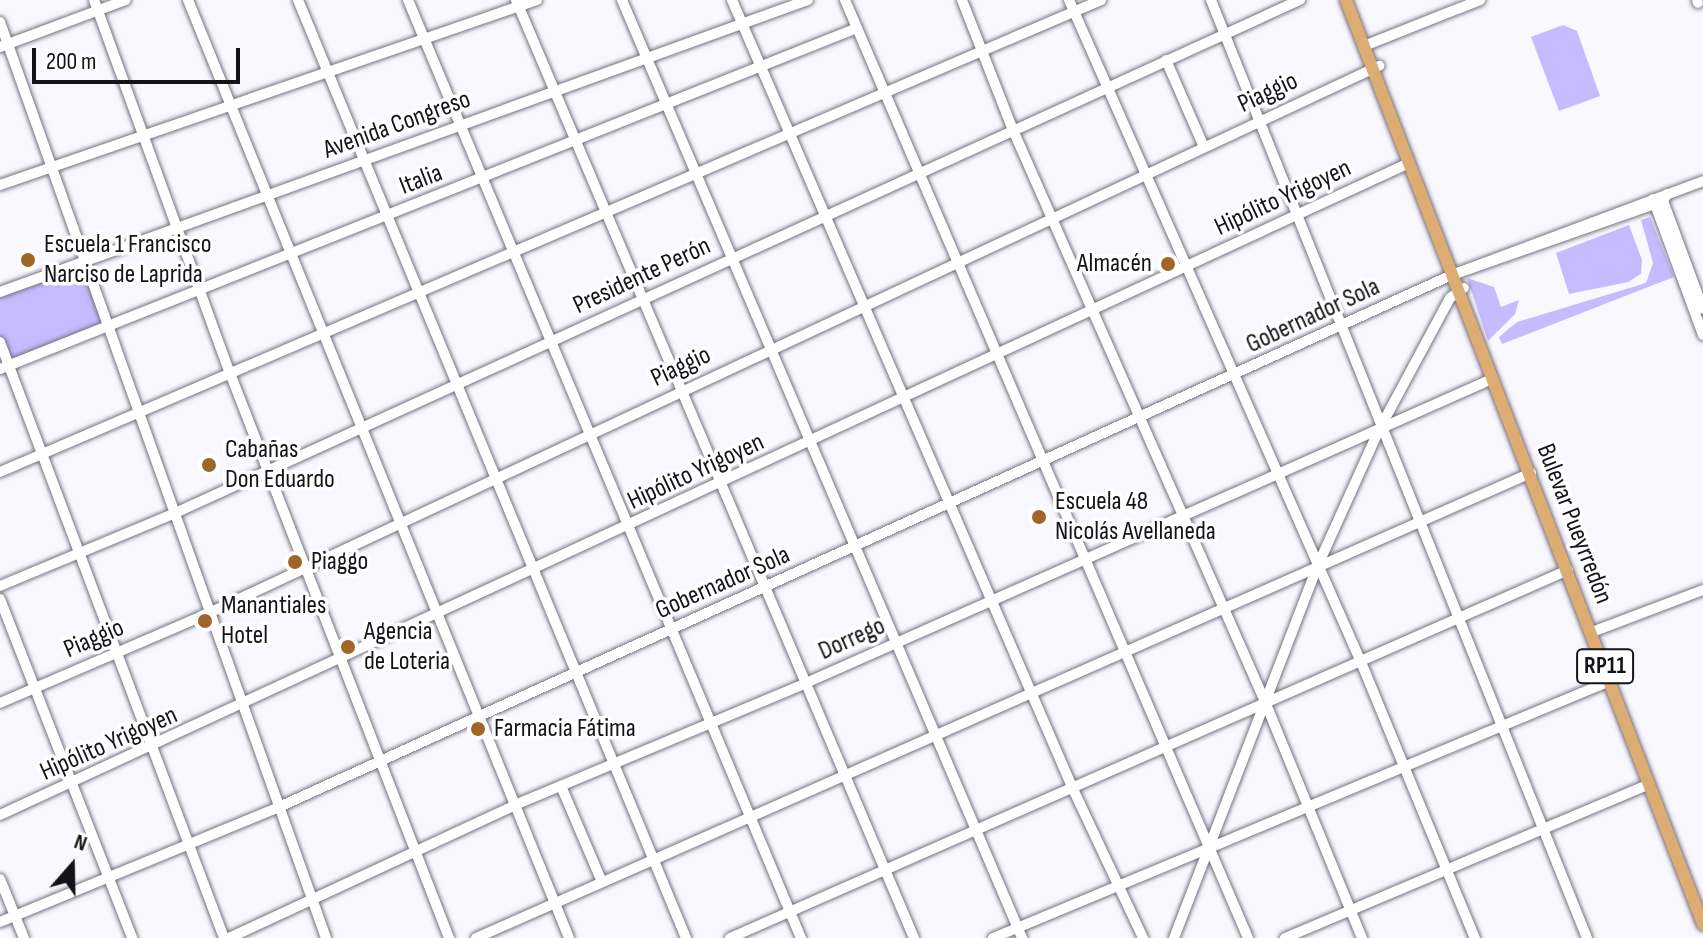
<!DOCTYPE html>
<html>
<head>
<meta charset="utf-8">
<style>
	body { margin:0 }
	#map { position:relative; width:1703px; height:938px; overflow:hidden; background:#f9f8ff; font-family:"Sofia Sans Condensed",sans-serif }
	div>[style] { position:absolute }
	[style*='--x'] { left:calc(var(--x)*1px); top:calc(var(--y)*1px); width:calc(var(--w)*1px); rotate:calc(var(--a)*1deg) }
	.green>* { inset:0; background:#c7bbff }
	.roads { filter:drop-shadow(0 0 2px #747280) drop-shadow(0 0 2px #747280) }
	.minor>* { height:10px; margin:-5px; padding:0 5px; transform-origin:5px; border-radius:5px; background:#fff }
	.major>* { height:12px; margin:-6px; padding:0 6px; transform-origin:6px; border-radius:6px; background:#dcac73 }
	.dots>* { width:22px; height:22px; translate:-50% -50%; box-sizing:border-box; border:4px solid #fff; border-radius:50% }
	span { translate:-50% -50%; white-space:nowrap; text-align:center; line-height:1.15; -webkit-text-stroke:7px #fff; paint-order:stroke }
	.shield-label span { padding:2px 6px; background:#fff; border:2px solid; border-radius:6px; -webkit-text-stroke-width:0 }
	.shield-label { font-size:24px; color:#131318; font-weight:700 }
	.street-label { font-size:26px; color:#131318 }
	.poi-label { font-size:26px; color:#131318 }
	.left { translate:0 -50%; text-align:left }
	.right { translate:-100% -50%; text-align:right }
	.north { position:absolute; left:32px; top:826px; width:80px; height:80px; -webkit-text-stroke:6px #fff; paint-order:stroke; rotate:20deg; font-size:22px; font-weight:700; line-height:32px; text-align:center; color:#131318 }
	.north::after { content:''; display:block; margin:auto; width:28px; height:36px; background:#131318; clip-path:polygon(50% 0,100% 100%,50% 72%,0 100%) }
	.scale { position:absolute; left:32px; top:48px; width:208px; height:36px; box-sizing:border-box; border:4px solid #131318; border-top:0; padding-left:10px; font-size:24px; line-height:28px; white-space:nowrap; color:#131318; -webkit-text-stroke:6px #fff; paint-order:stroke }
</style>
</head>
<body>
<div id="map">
	<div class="green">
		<div style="clip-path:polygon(1563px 25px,1577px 31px,1600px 96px,1559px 111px,1531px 37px)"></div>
		<div style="clip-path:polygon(1650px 217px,1674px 277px,1502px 344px,1499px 337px,1517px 322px,1646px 283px,1653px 263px,1641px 220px)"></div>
		<div style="clip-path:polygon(1629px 225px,1642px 260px,1641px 274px,1628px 282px,1569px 294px,1556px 253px)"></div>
		<div style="clip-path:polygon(84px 262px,106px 327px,9px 365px,0 342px,0 292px)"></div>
		<div style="clip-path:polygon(1467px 278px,1494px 287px,1501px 307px,1519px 300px,1515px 314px,1488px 341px)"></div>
	</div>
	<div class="roads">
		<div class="minor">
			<div style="--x:94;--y:0;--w:397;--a:70"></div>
			<div style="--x:230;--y:373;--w:606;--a:68.81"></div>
			<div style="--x:188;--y:0;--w:1012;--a:67.89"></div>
			<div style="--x:298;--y:0;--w:1015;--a:67.53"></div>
			<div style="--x:408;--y:0;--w:1017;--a:67.27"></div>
			<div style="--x:516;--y:0;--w:1019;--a:67.01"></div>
			<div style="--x:622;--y:0;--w:1020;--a:66.9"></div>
			<div style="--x:732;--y:0;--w:860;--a:66.63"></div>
			<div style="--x:1073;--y:789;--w:165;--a:64.8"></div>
			<div style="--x:845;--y:0;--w:1021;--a:66.75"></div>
			<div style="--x:962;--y:0;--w:140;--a:68.6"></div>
			<div style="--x:1013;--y:130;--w:627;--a:66.21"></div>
			<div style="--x:1266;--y:704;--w:253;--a:67.7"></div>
			<div style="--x:1069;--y:0;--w:724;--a:66.2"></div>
			<div style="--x:1361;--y:662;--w:299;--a:67.6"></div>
			<div style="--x:1211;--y:0;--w:1011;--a:68.16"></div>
			<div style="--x:1697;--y:0;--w:3;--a:72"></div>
			<div style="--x:0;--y:22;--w:972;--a:70.41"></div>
			<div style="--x:1364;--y:46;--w:125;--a:-21.6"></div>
			<div style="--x:0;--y:47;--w:134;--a:-20.5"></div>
			<div style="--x:1166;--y:60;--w:95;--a:66.4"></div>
			<div style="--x:0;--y:185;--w:568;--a:-19.01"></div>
			<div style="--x:1662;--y:198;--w:118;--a:69.7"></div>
			<div style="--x:1653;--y:199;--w:145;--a:69.8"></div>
			<div style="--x:1452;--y:275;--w:268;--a:-20.5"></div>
			<div style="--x:0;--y:292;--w:859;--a:-19.87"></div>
			<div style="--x:0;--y:342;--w:637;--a:69.4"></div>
			<div style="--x:0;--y:369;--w:922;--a:-21.7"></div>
			<div style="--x:0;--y:472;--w:1198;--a:-23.2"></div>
			<div style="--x:0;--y:586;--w:187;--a:-22.6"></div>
			<div style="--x:173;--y:514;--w:1239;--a:-24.52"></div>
			<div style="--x:0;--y:599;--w:364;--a:68.7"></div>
			<div style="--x:1592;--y:632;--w:119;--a:-20.7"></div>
			<div style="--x:0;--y:703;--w:228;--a:-23.3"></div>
			<div style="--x:209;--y:613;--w:1292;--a:-25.06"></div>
			<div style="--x:561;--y:786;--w:104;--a:66.9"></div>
			<div style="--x:0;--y:815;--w:1553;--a:-24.83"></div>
			<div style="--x:0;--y:879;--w:64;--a:67.9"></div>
			<div style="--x:0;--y:922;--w:302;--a:-22.4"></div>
			<div style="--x:279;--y:807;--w:1288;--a:-24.4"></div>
			<div style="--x:1452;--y:275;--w:224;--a:-19.3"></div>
			<div style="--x:1663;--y:201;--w:8;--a:-60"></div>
			<div style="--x:229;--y:938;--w:315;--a:-24.9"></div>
			<div style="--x:515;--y:805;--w:316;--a:-22.7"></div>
			<div style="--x:806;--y:683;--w:750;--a:-23.9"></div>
			<div style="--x:476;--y:938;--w:1153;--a:-23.79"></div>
			<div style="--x:730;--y:938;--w:915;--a:-23.71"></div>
			<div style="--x:993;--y:938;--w:668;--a:-22.61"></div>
			<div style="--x:1174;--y:938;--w:400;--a:-68.9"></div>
			<div style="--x:1318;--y:565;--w:150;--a:-65.7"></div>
			<div style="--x:1380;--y:428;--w:148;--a:-61.7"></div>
			<div style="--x:1450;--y:298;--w:17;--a:-36"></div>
			<div style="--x:1285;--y:938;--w:395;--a:-22.9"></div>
		</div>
		<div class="major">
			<div style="--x:1346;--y:0;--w:991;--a:68.88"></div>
		</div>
	</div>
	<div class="dots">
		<div style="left:28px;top:260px;background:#a06527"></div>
		<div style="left:1168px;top:264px;background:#a06527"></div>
		<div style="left:209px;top:465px;background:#a06527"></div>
		<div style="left:1039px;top:517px;background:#a06527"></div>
		<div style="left:295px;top:562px;background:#a06527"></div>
		<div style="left:205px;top:621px;background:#a06527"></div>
		<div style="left:348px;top:647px;background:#a06527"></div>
		<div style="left:478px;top:729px;background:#a06527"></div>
	</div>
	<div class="shield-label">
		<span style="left:1605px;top:666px">RP11</span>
	</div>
	<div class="street-label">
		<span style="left:1268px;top:93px;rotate:-25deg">Piaggio</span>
		<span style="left:397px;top:125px;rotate:-20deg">Avenida Congreso</span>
		<span style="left:421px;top:180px;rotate:-21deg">Italia</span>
		<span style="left:1283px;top:198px;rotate:-25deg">Hipólito Yrigoyen</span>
		<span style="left:642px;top:276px;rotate:-25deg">Presidente Perón</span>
		<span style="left:1313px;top:316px;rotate:-25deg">Gobernador Sola</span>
		<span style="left:681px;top:367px;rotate:-25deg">Piaggio</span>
		<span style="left:696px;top:472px;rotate:-25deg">Hipólito Yrigoyen</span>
		<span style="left:1574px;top:524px;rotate:69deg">Bulevar Pueyrredón</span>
		<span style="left:723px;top:583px;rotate:-24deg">Gobernador Sola</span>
		<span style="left:94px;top:639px;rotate:-23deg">Piaggio</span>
		<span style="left:852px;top:639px;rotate:-24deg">Dorrego</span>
		<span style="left:109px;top:744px;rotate:-24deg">Hipólito Yrigoyen</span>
	</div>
	<div class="poi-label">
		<span class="left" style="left:44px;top:260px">Escuela 1 Francisco<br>Narciso de Laprida</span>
		<span class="right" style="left:1152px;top:264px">Almacén</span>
		<span class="left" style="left:225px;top:465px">Cabañas<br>Don Eduardo</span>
		<span class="left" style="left:1055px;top:517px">Escuela 48<br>Nicolás Avellaneda</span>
		<span class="left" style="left:311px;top:562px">Piaggo</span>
		<span class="left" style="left:221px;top:621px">Manantiales<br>Hotel</span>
		<span class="left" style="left:364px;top:647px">Agencia<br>de Loteria</span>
		<span class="left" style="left:494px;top:729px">Farmacia Fátima</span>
	</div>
	<div class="north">N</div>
	<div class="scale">200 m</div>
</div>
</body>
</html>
